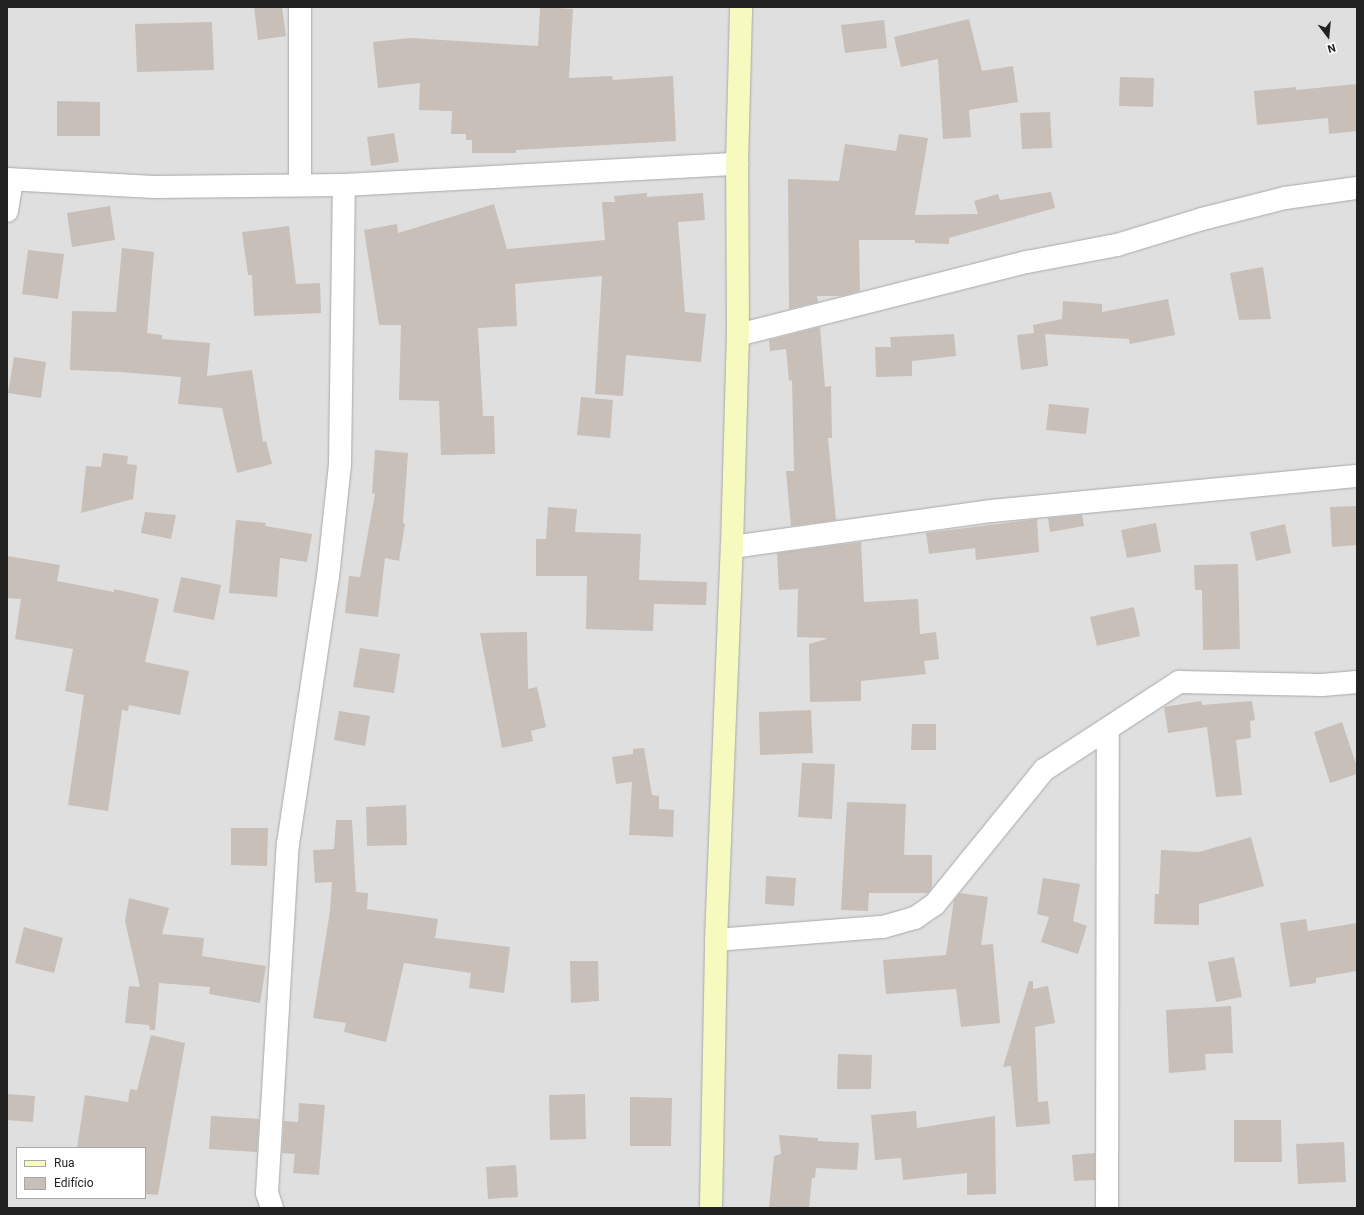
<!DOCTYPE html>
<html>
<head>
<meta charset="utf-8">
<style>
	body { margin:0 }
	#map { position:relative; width:1364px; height:1215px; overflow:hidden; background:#f2efe9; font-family:Roboto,sans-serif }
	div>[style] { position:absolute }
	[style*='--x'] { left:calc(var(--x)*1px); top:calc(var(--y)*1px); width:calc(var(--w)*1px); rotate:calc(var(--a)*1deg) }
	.residential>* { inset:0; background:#e0dfdf }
	.building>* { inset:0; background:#c7bfb8 }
	.roads { filter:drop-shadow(0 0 1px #a9a9a9) drop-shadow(0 0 1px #a9a9a9) }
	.street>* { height:22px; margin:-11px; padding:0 11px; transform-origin:11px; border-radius:11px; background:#fff }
	.secondary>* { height:22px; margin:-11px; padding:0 11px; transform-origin:11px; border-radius:11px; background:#f7fabf }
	span { translate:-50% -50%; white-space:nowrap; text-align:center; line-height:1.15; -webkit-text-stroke:3px #fff; paint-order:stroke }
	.frame { position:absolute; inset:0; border:8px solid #222; pointer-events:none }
	.legend { position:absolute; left:16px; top:1147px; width:130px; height:52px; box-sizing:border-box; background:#fff; border:1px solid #a7a7a7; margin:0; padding:5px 7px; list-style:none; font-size:12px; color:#222 }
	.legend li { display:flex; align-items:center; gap:8px; height:20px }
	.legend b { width:20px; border:1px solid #a7a7a7 }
	.north { position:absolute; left:1308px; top:16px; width:40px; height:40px; -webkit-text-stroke:3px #fff; paint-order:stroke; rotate:164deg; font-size:11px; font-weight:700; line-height:16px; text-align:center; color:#222 }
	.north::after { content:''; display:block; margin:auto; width:14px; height:18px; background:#222; clip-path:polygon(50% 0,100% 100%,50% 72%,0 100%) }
</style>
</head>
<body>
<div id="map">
	<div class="residential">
		<div style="clip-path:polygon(evenodd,7px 7px,1357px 7px,1357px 1208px,7px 1208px,7px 7px,17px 1148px,145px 1148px,145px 1198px,17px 1198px,17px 1148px)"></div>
	</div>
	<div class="building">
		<div style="clip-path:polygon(254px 7px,282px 7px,286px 36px,258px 40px)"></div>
		<div style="clip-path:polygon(540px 7px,573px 9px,569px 78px,612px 76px,613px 80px,673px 76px,676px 141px,516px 150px,516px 153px,472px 153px,472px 140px,466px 140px,466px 134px,451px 134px,452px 111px,419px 110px,420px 83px,378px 88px,373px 42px,410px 38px,538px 46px)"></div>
		<div style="clip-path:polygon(969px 19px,982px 71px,1013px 66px,1018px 102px,969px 110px,971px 137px,943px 139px,938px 59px,901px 67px,894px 37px)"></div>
		<div style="clip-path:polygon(884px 20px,887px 48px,845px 53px,841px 25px)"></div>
		<div style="clip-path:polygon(212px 22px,214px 70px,137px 72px,135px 24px)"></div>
		<div style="clip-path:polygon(1120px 77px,1154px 78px,1153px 107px,1119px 106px)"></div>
		<div style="clip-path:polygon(1357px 84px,1357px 131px,1329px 134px,1328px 118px,1257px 125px,1254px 91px,1296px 87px,1296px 90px)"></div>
		<div style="clip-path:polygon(57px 101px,100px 102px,100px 136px,57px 136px)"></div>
		<div style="clip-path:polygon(1050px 112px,1052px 148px,1022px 149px,1020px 113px)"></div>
		<div style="clip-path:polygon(394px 133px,399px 162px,371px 166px,367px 137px)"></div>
		<div style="clip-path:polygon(899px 134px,928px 138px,915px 215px,978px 214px,974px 201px,998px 194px,1000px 200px,1051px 192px,1055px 208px,949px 238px,949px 244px,915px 243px,915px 240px,859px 240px,860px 291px,841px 296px,817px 296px,818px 302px,789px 309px,788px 179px,839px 181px,845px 144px,896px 151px)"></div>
		<div style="clip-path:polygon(647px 193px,647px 197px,703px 193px,705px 220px,678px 222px,685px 312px,706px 314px,701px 362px,626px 355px,623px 396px,595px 394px,602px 276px,515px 284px,517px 326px,478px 328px,483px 416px,494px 416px,495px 454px,441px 455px,439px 401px,399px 400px,401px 325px,379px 325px,364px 230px,397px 224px,398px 233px,494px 204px,507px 249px,605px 240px,602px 202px,615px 202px,614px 196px)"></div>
		<div style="clip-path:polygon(110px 206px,115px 240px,72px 247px,67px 213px)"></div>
		<div style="clip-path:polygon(289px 226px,296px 284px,320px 283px,321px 313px,254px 316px,252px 275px,248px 275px,242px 232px)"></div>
		<div style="clip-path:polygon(122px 248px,154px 252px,147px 333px,162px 335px,162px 339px,210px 343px,207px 376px,252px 370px,263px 442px,266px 441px,272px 464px,237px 473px,222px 408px,178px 404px,181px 377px,120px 372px,70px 370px,72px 311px,116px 312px)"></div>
		<div style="clip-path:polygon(28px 250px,64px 254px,58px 299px,22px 294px)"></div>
		<div style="clip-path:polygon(1263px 267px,1271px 319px,1239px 320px,1230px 273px)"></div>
		<div style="clip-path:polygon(1168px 299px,1175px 335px,1130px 344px,1129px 339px,1045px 334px,1048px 366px,1021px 370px,1017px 335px,1034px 333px,1033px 325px,1062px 319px,1063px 301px,1102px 304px,1102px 312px)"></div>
		<div style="clip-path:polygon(820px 327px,825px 387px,831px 386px,832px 438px,828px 438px,836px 520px,791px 526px,786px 471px,794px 471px,792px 380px,789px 381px,786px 349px,770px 351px,769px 340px)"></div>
		<div style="clip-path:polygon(954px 334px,956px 356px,912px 361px,912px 376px,876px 377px,875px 347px,891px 347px,890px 337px)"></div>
		<div style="clip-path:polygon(14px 357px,46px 362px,41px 398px,8px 393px)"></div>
		<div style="clip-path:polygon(581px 397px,613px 400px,610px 438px,577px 435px)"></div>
		<div style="clip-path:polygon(1049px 404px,1089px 408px,1086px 434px,1046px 430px)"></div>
		<div style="clip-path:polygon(375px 450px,408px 453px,403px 523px,405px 524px,399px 561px,385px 558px,378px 617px,345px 613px,349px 576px,360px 577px,375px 494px,372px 493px)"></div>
		<div style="clip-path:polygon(103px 453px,128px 456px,127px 464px,137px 465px,133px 499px,81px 513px,86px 466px,101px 467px)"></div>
		<div style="clip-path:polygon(1357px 506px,1357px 545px,1332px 547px,1330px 507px)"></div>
		<div style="clip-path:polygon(548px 507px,577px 509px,575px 532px,641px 534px,639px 580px,707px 582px,706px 605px,654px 604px,653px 631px,586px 629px,587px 576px,536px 576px,536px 539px,546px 539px)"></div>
		<div style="clip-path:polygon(145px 512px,176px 515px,171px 539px,141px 533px)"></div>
		<div style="clip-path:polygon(1082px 515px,1084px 526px,1050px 532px,1048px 518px)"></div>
		<div style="clip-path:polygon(1037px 519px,1039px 552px,976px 560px,975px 548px,929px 554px,926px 533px)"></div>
		<div style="clip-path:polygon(236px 520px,266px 523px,265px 526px,312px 534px,307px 562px,280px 558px,277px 597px,229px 593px)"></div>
		<div style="clip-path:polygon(1156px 523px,1161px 552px,1127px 558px,1121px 530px)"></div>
		<div style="clip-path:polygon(1285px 524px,1291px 553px,1256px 561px,1250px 532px)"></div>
		<div style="clip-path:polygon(861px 542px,864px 602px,918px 599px,920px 634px,936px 632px,939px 659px,924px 661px,926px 674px,861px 681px,861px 701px,810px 702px,809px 644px,826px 639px,826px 638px,797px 637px,798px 589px,779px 590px,777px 553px)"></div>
		<div style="clip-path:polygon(7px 556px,60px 565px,57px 581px,114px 592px,114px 589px,159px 599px,145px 662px,189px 671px,180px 715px,129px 705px,128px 711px,122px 710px,108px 811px,68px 805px,84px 695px,65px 691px,73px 649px,15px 639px,21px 599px,7px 598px)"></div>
		<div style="clip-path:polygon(1238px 564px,1240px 649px,1203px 650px,1202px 590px,1195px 590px,1194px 565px)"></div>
		<div style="clip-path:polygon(181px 577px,221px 585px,214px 620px,173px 612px)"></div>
		<div style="clip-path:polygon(1134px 607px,1140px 636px,1097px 646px,1090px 617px)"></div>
		<div style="clip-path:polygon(527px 632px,528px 689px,537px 687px,546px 727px,531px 731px,533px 741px,502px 748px,480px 633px)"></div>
		<div style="clip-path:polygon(360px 648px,400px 654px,394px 693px,353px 687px)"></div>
		<div style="clip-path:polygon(1201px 701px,1202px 705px,1252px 701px,1255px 720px,1250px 721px,1251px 738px,1236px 740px,1242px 795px,1216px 797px,1207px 727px,1168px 733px,1164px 707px)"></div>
		<div style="clip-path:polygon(811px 710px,813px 753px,760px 755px,759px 712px)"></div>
		<div style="clip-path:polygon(339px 711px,370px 716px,365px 746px,334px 740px)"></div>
		<div style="clip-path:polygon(1342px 722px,1357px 767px,1357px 774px,1330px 783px,1314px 732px)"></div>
		<div style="clip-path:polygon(912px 724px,936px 724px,936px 750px,911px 750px)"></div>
		<div style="clip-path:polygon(644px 748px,652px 795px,659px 796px,659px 809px,674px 810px,673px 837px,629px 835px,632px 782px,616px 784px,612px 757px,633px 754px,633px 749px)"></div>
		<div style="clip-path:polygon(802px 763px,835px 764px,832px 819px,798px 817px)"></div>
		<div style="clip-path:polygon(847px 802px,906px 804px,904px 855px,932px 855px,932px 887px,928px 893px,869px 893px,868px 911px,841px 910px)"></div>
		<div style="clip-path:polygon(406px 805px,407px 845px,367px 846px,366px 807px)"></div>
		<div style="clip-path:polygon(336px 820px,352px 820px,356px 892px,368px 893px,367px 909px,438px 919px,435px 938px,510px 947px,504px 993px,469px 988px,471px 973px,404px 963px,386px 1042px,344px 1032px,346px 1023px,313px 1018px,330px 911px,332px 882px,315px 883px,313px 850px,334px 849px)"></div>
		<div style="clip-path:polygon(231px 828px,268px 828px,267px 866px,231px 865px)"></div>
		<div style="clip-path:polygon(1251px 837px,1264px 886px,1199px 904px,1199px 925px,1154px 924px,1155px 894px,1159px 894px,1161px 850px,1199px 852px)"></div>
		<div style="clip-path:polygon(766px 876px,796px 878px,794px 906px,765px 904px)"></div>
		<div style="clip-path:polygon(1043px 878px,1080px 884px,1073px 921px,1087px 926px,1078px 954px,1041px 942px,1049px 917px,1037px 914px)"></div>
		<div style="clip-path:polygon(960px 893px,988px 897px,981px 945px,993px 944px,1000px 1023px,961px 1027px,956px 989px,886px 994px,883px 960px,946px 955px,954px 900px)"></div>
		<div style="clip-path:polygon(129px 898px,169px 908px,162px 934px,204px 938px,202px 956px,266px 966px,260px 1003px,209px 994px,210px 987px,159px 983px,155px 1030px,150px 1030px,149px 1025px,125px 1023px,129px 986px,140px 987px,125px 921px)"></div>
		<div style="clip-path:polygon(1306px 919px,1308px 931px,1357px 923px,1357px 971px,1316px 978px,1316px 983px,1290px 987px,1280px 923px)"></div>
		<div style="clip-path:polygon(24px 927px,63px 938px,54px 973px,15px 963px)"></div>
		<div style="clip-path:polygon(1234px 957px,1242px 997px,1216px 1002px,1208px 962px)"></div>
		<div style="clip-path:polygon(570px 961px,598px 961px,599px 1001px,571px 1003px)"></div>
		<div style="clip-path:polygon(1029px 981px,1033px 981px,1033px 989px,1048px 986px,1055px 1023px,1035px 1027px,1038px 1102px,1048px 1101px,1050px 1124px,1016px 1127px,1011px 1066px,1003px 1067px)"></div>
		<div style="clip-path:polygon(1231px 1006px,1233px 1053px,1205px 1054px,1206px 1070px,1169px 1073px,1166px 1010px)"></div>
		<div style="clip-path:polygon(151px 1035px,185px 1043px,158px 1195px,145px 1194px,145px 1148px,77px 1148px,85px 1095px,128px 1102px,130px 1089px,137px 1090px)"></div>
		<div style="clip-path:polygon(838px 1054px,872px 1055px,871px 1089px,837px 1089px)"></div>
		<div style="clip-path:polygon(7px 1094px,35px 1096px,33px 1122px,7px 1120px)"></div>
		<div style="clip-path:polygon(585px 1094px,586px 1139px,550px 1140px,549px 1095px)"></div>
		<div style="clip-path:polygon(630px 1097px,672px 1098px,671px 1146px,630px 1146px)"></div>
		<div style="clip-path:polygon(299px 1103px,325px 1105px,319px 1175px,293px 1173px,295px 1154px,282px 1153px,284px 1121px,298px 1122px)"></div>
		<div style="clip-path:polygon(916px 1111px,917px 1128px,995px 1116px,996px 1194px,967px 1195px,967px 1173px,903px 1180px,901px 1158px,875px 1160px,871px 1115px)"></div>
		<div style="clip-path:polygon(211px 1116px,259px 1119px,257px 1152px,209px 1149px)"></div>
		<div style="clip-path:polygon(1234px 1120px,1281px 1120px,1282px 1162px,1234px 1162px)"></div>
		<div style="clip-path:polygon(779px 1135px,818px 1138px,818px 1141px,859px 1143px,857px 1170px,816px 1168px,815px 1178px,812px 1178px,809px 1208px,769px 1208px,774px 1156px,781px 1154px)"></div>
		<div style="clip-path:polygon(1344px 1142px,1346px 1182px,1298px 1184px,1296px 1144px)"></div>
		<div style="clip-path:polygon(1095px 1153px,1095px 1180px,1074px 1181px,1072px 1155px)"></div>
		<div style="clip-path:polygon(516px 1165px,518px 1197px,488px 1199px,486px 1167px)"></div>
	</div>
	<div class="roads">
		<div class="street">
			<div style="--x:300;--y:7;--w:177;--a:90"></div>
			<div style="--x:7;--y:179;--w:147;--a:3.1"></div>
			<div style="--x:154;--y:187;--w:190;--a:-0.6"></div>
			<div style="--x:344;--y:185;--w:394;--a:-3.1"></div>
			<div style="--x:7;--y:211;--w:30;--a:-81"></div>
			<div style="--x:738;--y:335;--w:298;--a:-14.2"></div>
			<div style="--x:1027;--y:262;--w:92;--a:-10.7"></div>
			<div style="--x:1117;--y:245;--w:89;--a:-17"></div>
			<div style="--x:1202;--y:219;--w:86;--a:-14.2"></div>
			<div style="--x:1285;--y:198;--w:73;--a:-7.9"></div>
			<div style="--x:732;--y:547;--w:262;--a:-7.9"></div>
			<div style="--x:992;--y:511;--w:367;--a:-5.5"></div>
			<div style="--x:716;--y:940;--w:168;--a:-4.5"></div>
			<div style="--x:883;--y:927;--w:33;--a:-16"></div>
			<div style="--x:915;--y:918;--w:24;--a:-35"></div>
			<div style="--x:935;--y:904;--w:173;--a:-50.9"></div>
			<div style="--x:1044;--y:770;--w:161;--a:-33.1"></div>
			<div style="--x:1179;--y:682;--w:143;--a:1.2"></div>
			<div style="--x:1322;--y:685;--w:35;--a:-5"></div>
			<div style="--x:272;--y:1208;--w:16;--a:-108"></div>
			<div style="--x:267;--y:1193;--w:350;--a:-86.6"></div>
			<div style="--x:288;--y:844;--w:270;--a:-81.5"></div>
			<div style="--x:328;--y:577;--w:113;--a:-83.9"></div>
			<div style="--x:340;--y:465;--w:280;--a:-89.2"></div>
			<div style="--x:1107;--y:1208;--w:479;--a:-89.9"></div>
		</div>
		<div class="secondary">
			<div style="--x:711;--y:1208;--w:268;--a:-88.9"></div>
			<div style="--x:716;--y:940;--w:393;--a:-87.7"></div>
			<div style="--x:732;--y:547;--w:212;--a:-88.4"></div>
			<div style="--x:738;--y:335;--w:171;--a:-90.3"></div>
			<div style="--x:737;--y:164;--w:157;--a:-88.5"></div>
		</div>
	</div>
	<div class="frame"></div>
	<ul class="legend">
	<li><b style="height:5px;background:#f7fabf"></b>Rua</li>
	<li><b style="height:11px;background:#c7bfb8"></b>Edifício</li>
	</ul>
	<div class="north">N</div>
</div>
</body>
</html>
